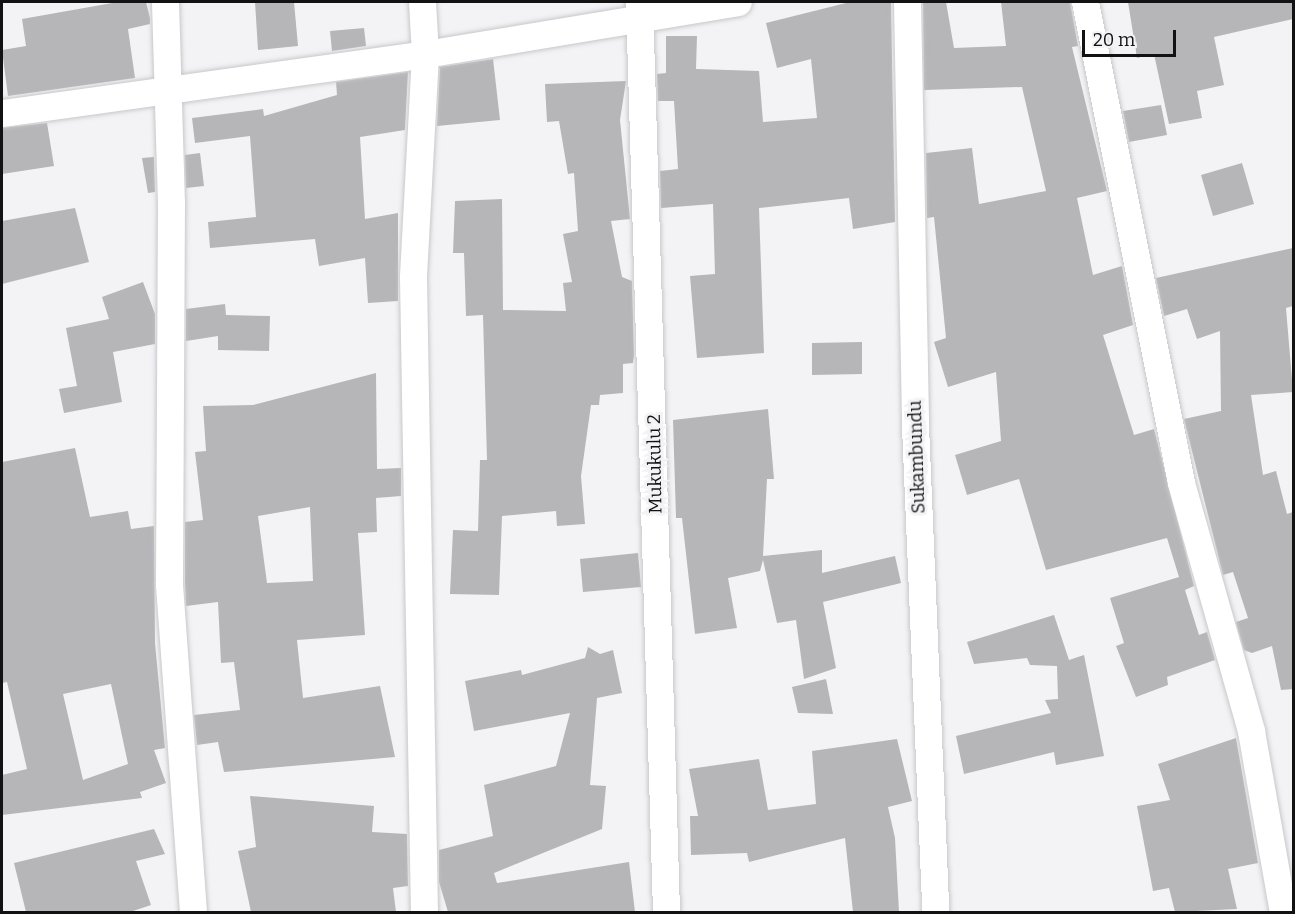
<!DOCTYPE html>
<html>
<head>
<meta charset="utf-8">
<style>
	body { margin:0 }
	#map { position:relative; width:1295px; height:914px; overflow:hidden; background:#f3f3f6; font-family:Bitter,serif }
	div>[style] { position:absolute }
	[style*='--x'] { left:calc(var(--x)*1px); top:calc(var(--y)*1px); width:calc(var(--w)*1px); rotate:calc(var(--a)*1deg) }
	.building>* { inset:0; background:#b6b6b9 }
	.roads { filter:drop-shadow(0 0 2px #c8c8cb) drop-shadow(0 0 2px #c8c8cb) }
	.minor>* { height:27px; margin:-13.5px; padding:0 13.5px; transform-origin:13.5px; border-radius:13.5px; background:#fff }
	span { translate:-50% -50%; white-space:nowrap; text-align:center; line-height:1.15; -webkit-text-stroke:6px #f3f3f6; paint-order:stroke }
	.street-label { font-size:18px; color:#121213 }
	.frame { position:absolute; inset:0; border:3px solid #121213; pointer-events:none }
	.scale { position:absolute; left:1082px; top:30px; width:94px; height:27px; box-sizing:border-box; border:3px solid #121213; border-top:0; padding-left:8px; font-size:18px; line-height:21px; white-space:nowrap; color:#121213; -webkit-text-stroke:4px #f3f3f6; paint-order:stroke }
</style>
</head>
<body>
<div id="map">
	<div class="building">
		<div style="clip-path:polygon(118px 2px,146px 2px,150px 18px,150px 24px,128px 29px,135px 78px,8px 96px,2px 50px,26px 46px,22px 19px)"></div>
		<div style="clip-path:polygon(255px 2px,294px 2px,298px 46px,258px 50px)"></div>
		<div style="clip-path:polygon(850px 2px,891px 2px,895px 222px,853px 229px,849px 198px,759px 208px,764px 353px,697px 358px,690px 276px,715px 274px,713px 204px,661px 208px,660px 171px,678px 169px,674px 101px,658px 101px,657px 74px,666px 73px,666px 36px,697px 36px,696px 69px,759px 71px,763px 122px,817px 118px,811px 59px,777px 68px,766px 23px)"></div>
		<div style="clip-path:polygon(923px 2px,946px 2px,954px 48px,1006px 46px,1001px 2px,1070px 2px,1078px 46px,1072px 47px,1107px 191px,1077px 198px,1093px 275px,1122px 266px,1133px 325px,1103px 335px,1134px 435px,1154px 429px,1194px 586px,1185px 590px,1199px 635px,1207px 632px,1215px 660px,1167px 677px,1168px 685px,1136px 697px,1116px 646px,1124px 643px,1110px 598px,1179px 577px,1167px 538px,1046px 570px,1019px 479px,967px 495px,955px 455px,1001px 441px,996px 372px,948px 387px,934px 342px,946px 338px,934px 217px,927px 218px,926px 153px,972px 148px,979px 204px,1046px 191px,1022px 87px,924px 90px)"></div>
		<div style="clip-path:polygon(1128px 2px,1293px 2px,1293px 19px,1214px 37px,1224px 85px,1197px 91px,1202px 118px,1169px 124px,1154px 54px,1137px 58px)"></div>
		<div style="clip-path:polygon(364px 28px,366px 46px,332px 51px,330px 31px)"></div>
		<div style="clip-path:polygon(493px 59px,500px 120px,437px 126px,440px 67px)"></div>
		<div style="clip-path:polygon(408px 72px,405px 130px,360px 137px,365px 219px,398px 213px,398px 301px,368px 303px,365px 258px,319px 266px,315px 239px,210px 248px,208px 222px,256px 217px,250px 136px,195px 143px,192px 118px,263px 109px,264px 116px,337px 95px,336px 82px)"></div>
		<div style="clip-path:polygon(626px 81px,620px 120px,630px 219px,611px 221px,622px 277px,632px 281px,634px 355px,633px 363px,623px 364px,623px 393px,600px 395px,599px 405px,591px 405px,581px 476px,585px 524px,557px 526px,556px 511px,502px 516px,499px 595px,450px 594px,453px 530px,478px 531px,480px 460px,487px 460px,483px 315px,466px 316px,464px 253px,453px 253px,455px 201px,502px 199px,503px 310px,566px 311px,563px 283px,572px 282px,563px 234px,578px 231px,574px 173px,568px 174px,559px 121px,547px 122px,545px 84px)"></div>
		<div style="clip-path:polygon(1161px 105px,1167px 135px,1129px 142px,1123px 111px)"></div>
		<div style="clip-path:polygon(47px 123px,54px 166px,2px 174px,2px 128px)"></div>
		<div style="clip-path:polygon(200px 153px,204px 186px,186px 188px,185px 155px)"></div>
		<div style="clip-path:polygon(154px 157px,155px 192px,148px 193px,142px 158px)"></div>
		<div style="clip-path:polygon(1242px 163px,1254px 204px,1213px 216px,1201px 175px)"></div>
		<div style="clip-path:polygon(75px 208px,89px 262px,2px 284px,2px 221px)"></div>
		<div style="clip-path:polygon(1293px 248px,1293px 306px,1286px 308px,1293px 392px,1251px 395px,1263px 475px,1276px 471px,1287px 514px,1293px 512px,1293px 689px,1281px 690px,1272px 646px,1252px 653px,1244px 650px,1236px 622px,1248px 618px,1233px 572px,1223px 575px,1184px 419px,1221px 411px,1220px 331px,1197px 339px,1187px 309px,1164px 316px,1156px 278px)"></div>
		<div style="clip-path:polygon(143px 282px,155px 314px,155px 344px,113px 352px,122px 402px,64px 413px,59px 389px,77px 386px,66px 328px,109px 319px,102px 297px)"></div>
		<div style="clip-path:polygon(225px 304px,226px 315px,270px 316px,269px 351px,218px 350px,218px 336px,186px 341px,186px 309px)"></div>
		<div style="clip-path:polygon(862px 342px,862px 374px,812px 375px,812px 343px)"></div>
		<div style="clip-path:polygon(evenodd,376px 373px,377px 469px,401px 468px,401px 496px,376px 498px,377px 532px,358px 533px,365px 635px,297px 640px,303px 698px,380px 686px,395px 757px,224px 772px,218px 742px,197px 745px,194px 715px,240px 710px,234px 662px,221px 663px,218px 602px,186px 606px,185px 584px,185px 522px,203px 520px,195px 452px,206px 451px,203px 406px,253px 405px,376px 373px,310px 507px,313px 581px,267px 583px,258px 516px,310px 507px)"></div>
		<div style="clip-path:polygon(768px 409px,774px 479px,767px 479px,763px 556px,822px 550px,822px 573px,895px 556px,901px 583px,823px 602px,836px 668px,804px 679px,796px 620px,777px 623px,763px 560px,760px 571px,728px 578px,737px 628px,695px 634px,682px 518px,676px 518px,673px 420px)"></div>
		<div style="clip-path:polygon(evenodd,75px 448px,90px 517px,128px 511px,131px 529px,154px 526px,155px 643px,165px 748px,154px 750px,166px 783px,140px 792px,142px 798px,2px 815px,2px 775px,27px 769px,7px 682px,2px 683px,2px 462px,75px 448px,111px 684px,128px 764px,83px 780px,63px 694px,111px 684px)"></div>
		<div style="clip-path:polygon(638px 553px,641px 587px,583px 592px,580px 559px)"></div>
		<div style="clip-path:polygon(1054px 615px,1069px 660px,1084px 655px,1104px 756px,1056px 765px,1054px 752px,964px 774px,956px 736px,1051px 713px,1045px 700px,1058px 699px,1057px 666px,1030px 665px,1027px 658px,974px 664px,967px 642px)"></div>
		<div style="clip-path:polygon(588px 647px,600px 654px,613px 650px,622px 693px,597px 698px,590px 785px,606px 786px,602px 829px,494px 873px,497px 883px,629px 862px,635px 912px,448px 912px,439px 882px,439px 850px,493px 836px,484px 785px,556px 766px,570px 713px,474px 731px,465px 681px,521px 670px,522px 675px,585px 658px)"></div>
		<div style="clip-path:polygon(826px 679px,833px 714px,798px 713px,792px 687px)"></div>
		<div style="clip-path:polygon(1236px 738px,1258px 863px,1228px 869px,1237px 909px,1175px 912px,1169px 888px,1153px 891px,1137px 806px,1170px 800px,1158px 764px)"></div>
		<div style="clip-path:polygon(897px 739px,912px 801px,888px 807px,895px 838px,899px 912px,853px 912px,845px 838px,749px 862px,747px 853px,691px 855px,690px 816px,698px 816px,689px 769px,759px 759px,768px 810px,816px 804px,812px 751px)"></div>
		<div style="clip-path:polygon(250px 796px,374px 806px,372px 832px,407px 834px,408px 886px,393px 888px,396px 912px,251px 912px,238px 851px,256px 847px)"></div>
		<div style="clip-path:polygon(154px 829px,165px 854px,136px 861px,151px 905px,130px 912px,26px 912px,14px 863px)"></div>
	</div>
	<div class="roads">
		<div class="minor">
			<div style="--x:165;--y:2;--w:200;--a:88.3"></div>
			<div style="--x:171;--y:202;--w:383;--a:90.3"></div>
			<div style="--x:169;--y:585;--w:328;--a:85.8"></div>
			<div style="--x:422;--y:2;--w:52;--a:86.7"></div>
			<div style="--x:425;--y:54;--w:224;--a:93.1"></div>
			<div style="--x:413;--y:278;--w:634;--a:89.01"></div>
			<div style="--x:639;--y:2;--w:910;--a:88.3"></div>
			<div style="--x:907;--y:2;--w:424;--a:88.9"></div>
			<div style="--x:915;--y:426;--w:486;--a:87.6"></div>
			<div style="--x:1085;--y:2;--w:490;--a:78.7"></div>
			<div style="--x:1181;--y:483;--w:258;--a:74.2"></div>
			<div style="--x:1251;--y:731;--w:184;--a:80"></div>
			<div style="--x:2;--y:113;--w:427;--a:-7.9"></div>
			<div style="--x:425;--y:54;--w:317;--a:-9.4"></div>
		</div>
	</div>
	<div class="street-label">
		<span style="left:917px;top:457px;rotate:-92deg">Sukambundu</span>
		<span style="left:655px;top:464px;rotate:-91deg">Mukukulu 2</span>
	</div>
	<div class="frame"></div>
	<div class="scale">20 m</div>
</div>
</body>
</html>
